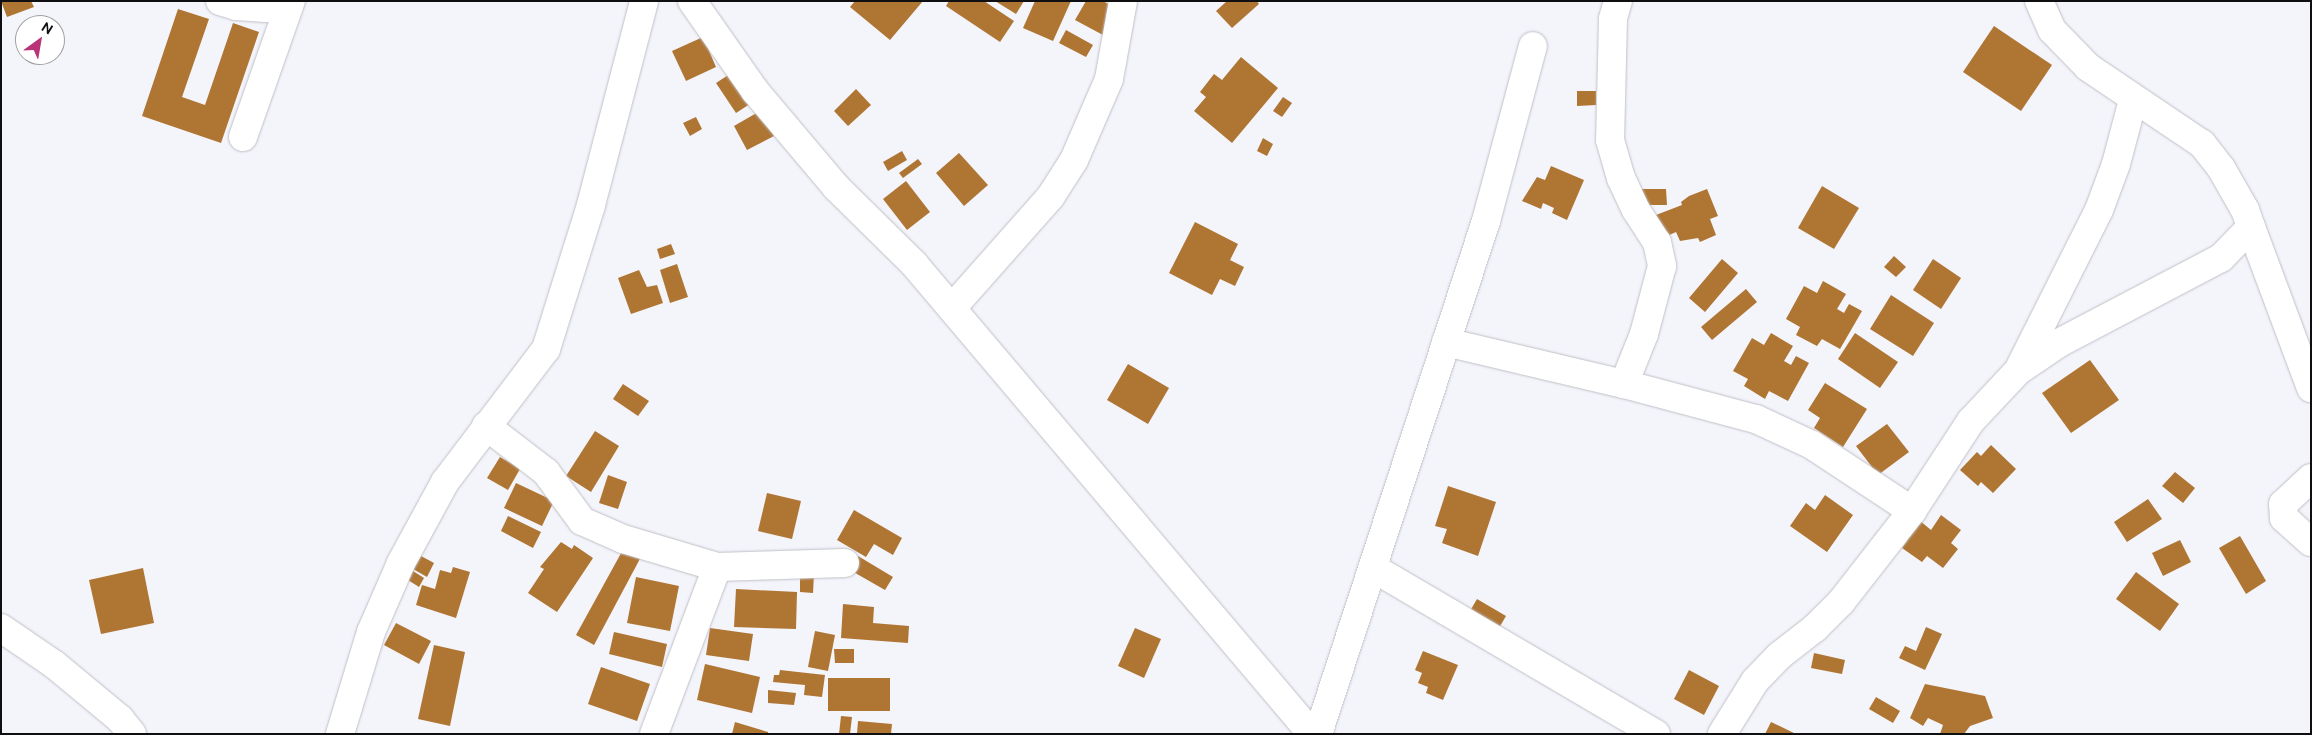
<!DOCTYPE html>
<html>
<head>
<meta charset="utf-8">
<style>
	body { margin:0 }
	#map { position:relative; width:2312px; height:735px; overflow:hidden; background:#f4f4fb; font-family:Ubuntu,sans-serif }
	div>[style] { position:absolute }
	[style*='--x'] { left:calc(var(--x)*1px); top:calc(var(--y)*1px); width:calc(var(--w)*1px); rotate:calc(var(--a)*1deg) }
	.building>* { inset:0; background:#af7533 }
	.roads { filter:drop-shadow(0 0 1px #bfbfc6) drop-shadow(0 0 1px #bfbfc6) }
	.minor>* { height:28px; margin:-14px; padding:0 14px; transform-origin:14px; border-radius:14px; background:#fff }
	span { translate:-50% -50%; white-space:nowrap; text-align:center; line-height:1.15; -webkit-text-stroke:4px #fff; paint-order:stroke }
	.frame { position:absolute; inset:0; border:2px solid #0f0f12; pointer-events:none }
	.north { position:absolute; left:15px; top:15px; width:50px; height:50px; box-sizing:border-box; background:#fff; border:1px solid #9f9fa0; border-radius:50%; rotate:32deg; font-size:14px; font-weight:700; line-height:20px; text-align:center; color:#0f0f12 }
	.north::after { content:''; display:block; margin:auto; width:18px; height:22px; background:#b83378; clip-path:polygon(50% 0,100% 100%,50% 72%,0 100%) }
</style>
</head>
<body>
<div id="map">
	<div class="building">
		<div style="clip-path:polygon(1px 1px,31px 1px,34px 7px,7px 17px)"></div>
		<div style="clip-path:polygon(855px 1px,923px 1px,890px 40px,850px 7px)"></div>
		<div style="clip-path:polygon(949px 1px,984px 1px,1014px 21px,1000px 42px,946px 6px)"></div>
		<div style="clip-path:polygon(995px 1px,1024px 1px,1016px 14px)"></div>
		<div style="clip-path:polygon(1035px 1px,1071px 1px,1053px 41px,1023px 28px)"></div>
		<div style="clip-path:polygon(1086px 1px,1103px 1px,1117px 9px,1103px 35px,1075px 20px)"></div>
		<div style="clip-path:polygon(1227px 1px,1257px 1px,1259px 4px,1232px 28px,1216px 11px)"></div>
		<div style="clip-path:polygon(178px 9px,209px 19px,182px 97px,205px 105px,233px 23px,259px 32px,221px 143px,142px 116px)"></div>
		<div style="clip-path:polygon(1994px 26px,2052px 65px,2021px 111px,1963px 72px)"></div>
		<div style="clip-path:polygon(1066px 30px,1093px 45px,1086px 57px,1059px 43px)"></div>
		<div style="clip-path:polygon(703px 37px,716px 67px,686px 81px,672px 51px)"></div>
		<div style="clip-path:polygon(1241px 57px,1278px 88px,1232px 143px,1194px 111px,1206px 97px,1200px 92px,1214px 74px,1222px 80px)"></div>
		<div style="clip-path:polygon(736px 70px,756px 100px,736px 113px,716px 83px)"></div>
		<div style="clip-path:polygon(856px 89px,871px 105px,848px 126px,834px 111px)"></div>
		<div style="clip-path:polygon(1577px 91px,1596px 91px,1596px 105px,1577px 106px)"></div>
		<div style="clip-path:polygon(1283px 97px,1292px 103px,1282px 117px,1273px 111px)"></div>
		<div style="clip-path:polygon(760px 111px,774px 136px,747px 150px,734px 126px)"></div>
		<div style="clip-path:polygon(696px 117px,702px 129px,690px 136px,683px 123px)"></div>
		<div style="clip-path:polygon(1263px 138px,1273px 144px,1267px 156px,1257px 151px)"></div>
		<div style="clip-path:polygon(902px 151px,907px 160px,888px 171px,883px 162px)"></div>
		<div style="clip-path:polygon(959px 153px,988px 185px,964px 206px,936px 173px)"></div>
		<div style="clip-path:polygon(918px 159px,922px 164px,903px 178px,899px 173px)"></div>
		<div style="clip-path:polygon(1551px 166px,1584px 180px,1567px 220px,1552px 213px,1554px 208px,1543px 203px,1541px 209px,1522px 201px,1537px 177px,1545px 180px)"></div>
		<div style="clip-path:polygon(906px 181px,930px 212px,907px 230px,883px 199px)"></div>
		<div style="clip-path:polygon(1822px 186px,1859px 208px,1834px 249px,1798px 228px)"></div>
		<div style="clip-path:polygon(1642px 189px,1666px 189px,1667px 205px,1642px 205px)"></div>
		<div style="clip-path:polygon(1707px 189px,1718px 216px,1710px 219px,1716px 235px,1700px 242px,1698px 238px,1680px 241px,1676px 232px,1665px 237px,1656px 215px,1682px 205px,1681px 202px,1689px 196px)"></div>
		<div style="clip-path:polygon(1195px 222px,1238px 244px,1230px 260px,1244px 267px,1235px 286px,1220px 279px,1212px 295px,1169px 273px)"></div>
		<div style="clip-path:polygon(671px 244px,675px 254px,660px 259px,657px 249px)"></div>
		<div style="clip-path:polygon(1894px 256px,1906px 267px,1896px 277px,1884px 267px)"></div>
		<div style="clip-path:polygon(1722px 259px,1738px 273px,1705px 312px,1689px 298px)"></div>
		<div style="clip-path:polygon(1933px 259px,1961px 278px,1941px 309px,1913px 290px)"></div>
		<div style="clip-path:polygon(677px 264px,688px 297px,670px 303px,660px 270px)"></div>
		<div style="clip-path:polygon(639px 270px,647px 287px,657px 285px,663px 303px,631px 314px,618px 278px)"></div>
		<div style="clip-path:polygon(1823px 281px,1846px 294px,1837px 309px,1844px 313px,1849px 304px,1862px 311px,1840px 349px,1822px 339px,1817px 346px,1796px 335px,1800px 327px,1786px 319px,1804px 286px,1817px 293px)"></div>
		<div style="clip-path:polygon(1746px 289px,1757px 302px,1712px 340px,1701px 327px)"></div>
		<div style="clip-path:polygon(1891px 295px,1934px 323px,1913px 356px,1870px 329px)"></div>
		<div style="clip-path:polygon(1771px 333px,1793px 346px,1784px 361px,1791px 365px,1796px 356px,1809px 363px,1788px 401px,1769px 391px,1765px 399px,1744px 386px,1748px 379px,1733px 371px,1752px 338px,1764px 345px)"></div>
		<div style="clip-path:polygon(1855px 333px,1898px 362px,1880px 388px,1838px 359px)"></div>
		<div style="clip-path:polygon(2090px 360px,2119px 400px,2071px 433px,2042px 393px)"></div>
		<div style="clip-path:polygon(1128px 364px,1169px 388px,1148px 424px,1107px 400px)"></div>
		<div style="clip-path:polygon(1825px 383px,1867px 409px,1843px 447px,1814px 428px,1820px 418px,1808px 410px)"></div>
		<div style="clip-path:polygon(623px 384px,649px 401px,638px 416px,613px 399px)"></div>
		<div style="clip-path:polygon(1887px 424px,1909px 452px,1878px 475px,1856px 446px)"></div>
		<div style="clip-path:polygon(595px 431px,619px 446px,591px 492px,566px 476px)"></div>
		<div style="clip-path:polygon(1991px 445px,2016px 469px,1993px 493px,1981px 482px,1978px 486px,1960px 470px,1977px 452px,1981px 456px)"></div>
		<div style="clip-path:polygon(500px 457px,520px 469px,508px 490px,487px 478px)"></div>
		<div style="clip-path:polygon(2175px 472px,2195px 488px,2183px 503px,2162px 486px)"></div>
		<div style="clip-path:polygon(608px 475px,627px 482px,618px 509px,599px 503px)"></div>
		<div style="clip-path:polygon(516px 483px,554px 501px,542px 526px,504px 508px)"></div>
		<div style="clip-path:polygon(1448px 486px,1496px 502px,1478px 556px,1442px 543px,1447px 529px,1435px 526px)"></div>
		<div style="clip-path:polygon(767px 493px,801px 501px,792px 539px,758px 531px)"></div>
		<div style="clip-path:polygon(1825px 495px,1853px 515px,1827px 552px,1790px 526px,1806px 503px,1815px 510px)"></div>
		<div style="clip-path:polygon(2148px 499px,2162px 519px,2127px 542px,2114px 522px)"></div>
		<div style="clip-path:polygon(854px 510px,902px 538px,893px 555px,874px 544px,866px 557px,837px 540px)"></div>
		<div style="clip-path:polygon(1941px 515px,1961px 530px,1951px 543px,1958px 549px,1943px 568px,1927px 556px,1922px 562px,1902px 548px,1907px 541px,1904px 539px,1919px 520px,1931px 530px)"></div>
		<div style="clip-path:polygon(508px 516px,541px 532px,533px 548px,501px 531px)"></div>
		<div style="clip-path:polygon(2240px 536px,2266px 581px,2246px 594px,2219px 548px)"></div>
		<div style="clip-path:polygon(2180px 540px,2191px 562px,2163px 576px,2152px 553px)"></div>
		<div style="clip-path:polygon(561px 542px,572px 549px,574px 545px,593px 558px,557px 612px,528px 593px,544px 569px,540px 567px)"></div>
		<div style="clip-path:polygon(625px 546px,642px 555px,594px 645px,576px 635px)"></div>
		<div style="clip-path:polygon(421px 556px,434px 563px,427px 577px,413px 569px)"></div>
		<div style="clip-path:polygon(858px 556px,893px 577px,885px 590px,850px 570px)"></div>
		<div style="clip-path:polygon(453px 567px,470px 572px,456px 618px,416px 605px,422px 585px,435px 589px,440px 570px,451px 573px)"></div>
		<div style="clip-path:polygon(143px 568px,154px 623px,101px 634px,89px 580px)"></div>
		<div style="clip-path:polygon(413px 571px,424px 578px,419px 587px,408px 580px)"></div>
		<div style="clip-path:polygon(2136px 572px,2179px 604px,2160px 631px,2116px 599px)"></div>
		<div style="clip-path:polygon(800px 574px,814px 574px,813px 593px,800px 592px)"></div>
		<div style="clip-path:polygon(636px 577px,679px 586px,670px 631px,627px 623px)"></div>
		<div style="clip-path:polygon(736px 589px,797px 592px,796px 629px,734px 627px)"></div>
		<div style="clip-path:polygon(1477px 599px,1506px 616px,1499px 628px,1470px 611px)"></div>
		<div style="clip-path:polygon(843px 604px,874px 607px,873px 623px,909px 626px,908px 643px,841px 638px)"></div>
		<div style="clip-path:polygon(396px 623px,431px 641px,419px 664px,384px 645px)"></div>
		<div style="clip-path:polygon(1926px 627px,1942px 634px,1925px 670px,1899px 658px,1905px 646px,1916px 651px)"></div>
		<div style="clip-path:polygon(710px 628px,753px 634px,749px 661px,706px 655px)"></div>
		<div style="clip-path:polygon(1135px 628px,1161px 639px,1144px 678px,1118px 666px)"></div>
		<div style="clip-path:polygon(815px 631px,835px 635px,828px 671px,808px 667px)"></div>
		<div style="clip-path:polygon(614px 632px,667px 644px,662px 667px,609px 654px)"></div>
		<div style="clip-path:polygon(434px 645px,465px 652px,450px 726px,418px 719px)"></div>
		<div style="clip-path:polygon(834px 649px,854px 649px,854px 663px,835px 663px)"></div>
		<div style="clip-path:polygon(1423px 651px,1458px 665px,1443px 700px,1426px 693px,1428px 687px,1418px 683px,1422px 673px,1415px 670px)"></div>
		<div style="clip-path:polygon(1814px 653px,1845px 660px,1842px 674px,1811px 668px)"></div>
		<div style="clip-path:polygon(705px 664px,760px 677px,752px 713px,697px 700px)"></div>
		<div style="clip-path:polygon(601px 667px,650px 684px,637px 721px,588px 704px)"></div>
		<div style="clip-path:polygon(780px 670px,825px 675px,822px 697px,804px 695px,805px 685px,773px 682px,774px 675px,779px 675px)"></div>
		<div style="clip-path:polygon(1689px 670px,1719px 686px,1704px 715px,1674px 699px)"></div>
		<div style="clip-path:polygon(828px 678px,890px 678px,890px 711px,828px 711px)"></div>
		<div style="clip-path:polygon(1925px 684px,1985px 696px,1993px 718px,1970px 726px,1964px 734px,1940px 734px,1943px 725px,1928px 718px,1923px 726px,1910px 718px)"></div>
		<div style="clip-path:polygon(768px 690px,796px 693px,794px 705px,768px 703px)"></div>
		<div style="clip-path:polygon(1876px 697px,1900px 711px,1893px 723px,1869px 709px)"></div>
		<div style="clip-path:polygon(841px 716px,852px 717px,850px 734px,839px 734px)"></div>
		<div style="clip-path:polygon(858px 721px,892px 724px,891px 734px,857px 734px)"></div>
		<div style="clip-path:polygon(735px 722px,768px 732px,768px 734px,732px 734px)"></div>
		<div style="clip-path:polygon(1771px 722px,1796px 734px,1765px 734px)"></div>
	</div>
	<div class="roads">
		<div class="minor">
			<div style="--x:220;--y:1;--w:17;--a:17"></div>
			<div style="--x:236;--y:6;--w:30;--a:4"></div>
			<div style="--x:266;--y:8;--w:18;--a:-22"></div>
			<div style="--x:692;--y:1;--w:110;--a:55"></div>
			<div style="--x:755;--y:91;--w:126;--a:49.8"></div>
			<div style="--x:836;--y:187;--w:110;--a:44.6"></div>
			<div style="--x:914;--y:264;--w:616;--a:49.74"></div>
			<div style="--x:1618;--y:1;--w:19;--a:106"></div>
			<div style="--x:1613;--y:19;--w:121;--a:91.4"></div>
			<div style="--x:1610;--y:140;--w:40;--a:74"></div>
			<div style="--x:1621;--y:178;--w:35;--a:65"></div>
			<div style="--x:1636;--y:210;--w:38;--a:57"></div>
			<div style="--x:1657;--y:242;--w:25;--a:78"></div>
			<div style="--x:1662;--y:266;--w:70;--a:104.8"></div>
			<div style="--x:1644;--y:334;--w:54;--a:111.8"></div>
			<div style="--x:243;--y:137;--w:144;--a:-70.6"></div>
			<div style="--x:2251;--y:227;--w:172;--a:69.6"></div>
			<div style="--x:952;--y:308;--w:149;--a:-48.5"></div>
			<div style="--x:1051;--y:196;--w:43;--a:-57.4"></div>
			<div style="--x:1074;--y:160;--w:88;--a:-66.6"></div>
			<div style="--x:1109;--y:79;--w:79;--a:-79.8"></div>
			<div style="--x:1446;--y:342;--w:183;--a:13.3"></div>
			<div style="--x:1624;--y:384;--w:137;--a:14.9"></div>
			<div style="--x:1756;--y:419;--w:62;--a:24.9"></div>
			<div style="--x:1812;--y:445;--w:120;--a:33.4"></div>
			<div style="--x:2020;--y:367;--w:176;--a:-63.3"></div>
			<div style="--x:2099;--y:210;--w:49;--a:-69.7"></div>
			<div style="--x:2116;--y:164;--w:66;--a:-75.1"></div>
			<div style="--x:486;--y:426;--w:76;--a:37.5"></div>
			<div style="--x:546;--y:472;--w:61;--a:53.7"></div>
			<div style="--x:582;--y:521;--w:45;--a:23.7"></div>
			<div style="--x:623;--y:539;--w:98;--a:16.6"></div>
			<div style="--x:717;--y:567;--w:128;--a:-1.8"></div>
			<div style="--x:2311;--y:478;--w:38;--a:137"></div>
			<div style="--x:2283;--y:504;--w:14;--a:86"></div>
			<div style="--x:2284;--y:518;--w:36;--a:42"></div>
			<div style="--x:1373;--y:568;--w:328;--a:30.4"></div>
			<div style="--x:1;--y:628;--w:65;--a:34.4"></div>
			<div style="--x:55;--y:665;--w:85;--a:39.7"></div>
			<div style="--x:120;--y:719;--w:19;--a:51"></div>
			<div style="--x:340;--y:734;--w:107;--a:-73.1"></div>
			<div style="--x:371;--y:632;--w:75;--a:-66.5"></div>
			<div style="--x:401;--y:563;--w:92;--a:-61.5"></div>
			<div style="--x:445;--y:482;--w:167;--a:-52.8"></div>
			<div style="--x:546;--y:349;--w:151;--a:-72.6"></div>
			<div style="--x:591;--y:205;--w:211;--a:-75.4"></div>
			<div style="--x:654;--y:734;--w:178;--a:-69.3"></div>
			<div style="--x:1318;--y:734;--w:540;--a:-71.87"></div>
			<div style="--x:1486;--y:221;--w:181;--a:-75"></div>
			<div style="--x:1722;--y:734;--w:62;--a:-58.1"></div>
			<div style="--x:1755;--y:681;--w:35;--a:-46"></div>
			<div style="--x:1779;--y:656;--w:46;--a:-37.9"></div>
			<div style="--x:1815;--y:628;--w:37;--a:-45"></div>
			<div style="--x:1841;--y:602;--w:115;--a:-52"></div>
			<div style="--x:1912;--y:511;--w:108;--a:-56.8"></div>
			<div style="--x:1971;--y:421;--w:69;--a:-46.8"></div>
			<div style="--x:2018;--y:371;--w:50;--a:-34.3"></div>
			<div style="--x:2059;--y:343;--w:183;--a:-27.7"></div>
			<div style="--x:2221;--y:258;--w:43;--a:-45.9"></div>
			<div style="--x:2251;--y:227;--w:18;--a:-109"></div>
			<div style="--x:2245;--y:210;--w:48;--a:-119.7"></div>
			<div style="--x:2221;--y:168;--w:31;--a:-128"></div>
			<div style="--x:2202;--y:144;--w:138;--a:-146"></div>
			<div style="--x:2088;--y:67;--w:52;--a:-134.2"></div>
			<div style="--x:2052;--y:30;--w:32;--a:-114"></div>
		</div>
	</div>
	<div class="frame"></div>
	<div class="north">N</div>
</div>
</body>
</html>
